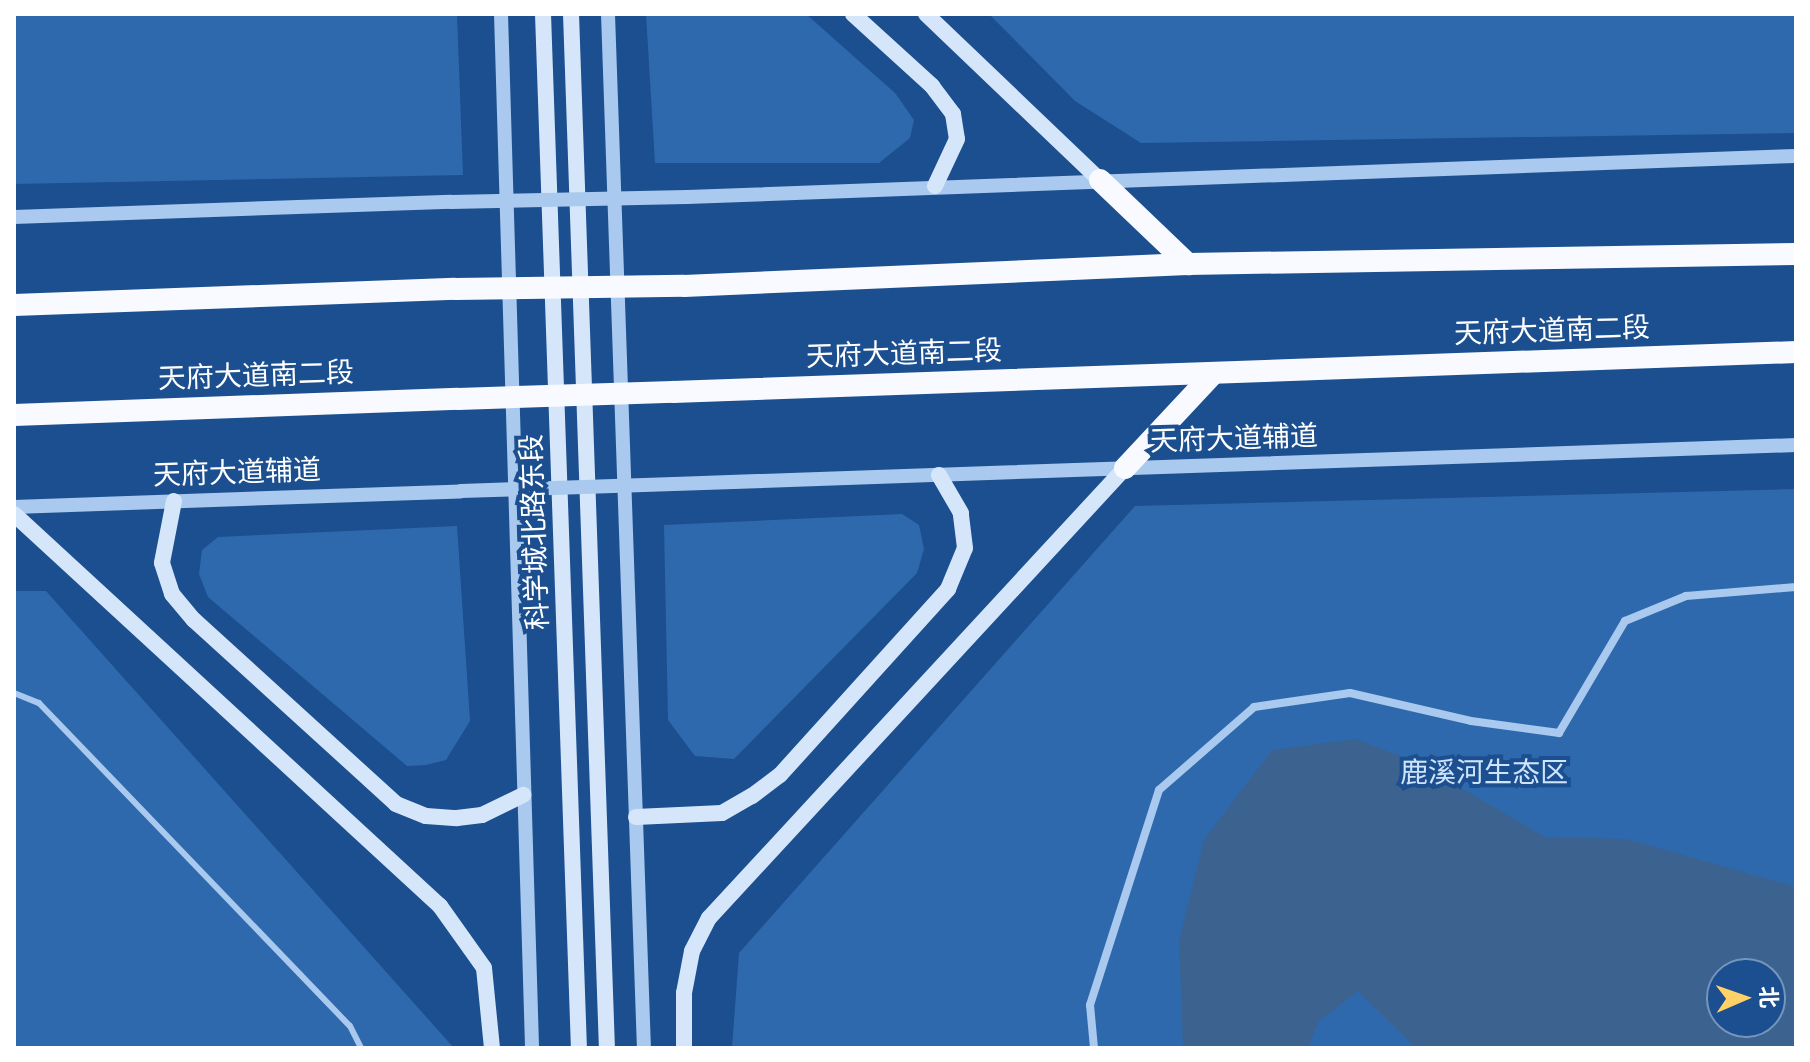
<!DOCTYPE html>
<html>
<head>
<meta charset="utf-8">
<style>
	body { margin:0 }
	#map { position:relative; width:1810px; height:1062px; overflow:hidden; background:#1b4f8f; font-family:Helvetica,"Noto Sans SC",sans-serif }
	div>[style] { position:absolute }
	[style*='--x'] { left:calc(var(--x)*1px); top:calc(var(--y)*1px); width:calc(var(--w)*1px); rotate:calc(var(--a)*1deg) }
	.green>* { inset:0; background:#2e69ad }
	.water>* { inset:0; background:#3c6290 }
	.service>* { height:6px; margin:-3px; padding:0 3px; transform-origin:3px; border-radius:3px; background:#a9c9ee }
	.minor>* { height:8px; margin:-4px; padding:0 4px; transform-origin:4px; border-radius:4px; background:#a9c9ee }
	.tertiary>* { height:14px; margin:-7px; padding:0 7px; transform-origin:7px; border-radius:7px; background:#a9c9ee }
	.secondary>* { height:16px; margin:-8px; padding:0 8px; transform-origin:8px; border-radius:8px; background:#d6e6fa }
	.trunk>* { height:22px; margin:-11px; padding:0 11px; transform-origin:11px; border-radius:11px; background:#f8faff }
	.tertiary-bridge>* { height:14px; margin:-7px; padding:0 7px; transform-origin:7px; border-radius:7px; background:#a9c9ee }
	.trunk-bridge>* { height:22px; margin:-11px; padding:0 11px; transform-origin:11px; border-radius:11px; background:#f8faff }
	span { translate:-50% -50%; white-space:nowrap; text-align:center; line-height:1.15; -webkit-text-stroke:8px #1b4f8f; paint-order:stroke }
	.street-label { font-size:28px; color:#fff }
	.park-label { font-size:28px; color:#cfe3fa }
	.frame { position:absolute; inset:0; border:16px solid #fff; pointer-events:none }
	.north { position:absolute; left:1706px; top:958px; width:80px; height:80px; box-sizing:border-box; background:#1b4f8f; border:2px solid #7695bc; border-radius:50%; rotate:88deg; font-size:22px; font-weight:700; line-height:32px; text-align:center; color:#fff }
	.north::after { content:''; display:block; margin:auto; width:28px; height:36px; background:#ffd166; clip-path:polygon(50% 0,100% 100%,50% 72%,0 100%) }
</style>
</head>
<body>
<div id="map">
	<div class="green">
		<div style="clip-path:polygon(14px 14px,457px 14px,463px 175px,14px 184px)"></div>
		<div style="clip-path:polygon(646px 14px,806px 14px,895px 93px,914px 120px,910px 138px,879px 163px,655px 163px)"></div>
		<div style="clip-path:polygon(989px 14px,1796px 14px,1796px 133px,1141px 143px,1075px 101px)"></div>
		<div style="clip-path:polygon(evenodd,1796px 489px,1796px 1048px,732px 1048px,739px 953px,1135px 506px,1796px 489px,1722px 974px,1770px 974px,1770px 1022px,1722px 1022px,1722px 974px)"></div>
		<div style="clip-path:polygon(902px 514px,919px 525px,924px 549px,917px 573px,734px 759px,695px 756px,668px 720px,664px 525px)"></div>
		<div style="clip-path:polygon(457px 526px,470px 721px,446px 760px,426px 765px,407px 766px,208px 597px,199px 574px,202px 550px,218px 537px)"></div>
		<div style="clip-path:polygon(14px 591px,46px 591px,454px 1048px,14px 1048px)"></div>
	</div>
	<div class="water">
		<div style="clip-path:polygon(evenodd,1356px 739px,1418px 763px,1545px 837px,1627px 839px,1796px 887px,1796px 1048px,1416px 1048px,1358px 991px,1319px 1021px,1308px 1048px,1183px 1048px,1179px 941px,1204px 840px,1272px 750px,1356px 739px,1722px 974px,1770px 974px,1770px 1022px,1722px 1022px,1722px 974px)"></div>
	</div>
	<div class="service">
		<div style="--x:14;--y:693;--w:27;--a:22"></div>
		<div style="--x:39;--y:703;--w:448;--a:46.1"></div>
		<div style="--x:350;--y:1026;--w:25;--a:63"></div>
	</div>
	<div class="minor">
		<div style="--x:1094;--y:1048;--w:43;--a:-95.3"></div>
		<div style="--x:1090;--y:1005;--w:226;--a:-72.2"></div>
		<div style="--x:1159;--y:790;--w:126;--a:-41.1"></div>
		<div style="--x:1254;--y:707;--w:97;--a:-8.3"></div>
		<div style="--x:1350;--y:693;--w:124;--a:13"></div>
		<div style="--x:1471;--y:721;--w:89;--a:7.8"></div>
		<div style="--x:1559;--y:733;--w:130;--a:-59.5"></div>
		<div style="--x:1625;--y:621;--w:66;--a:-22.3"></div>
		<div style="--x:1686;--y:596;--w:110;--a:-4.7"></div>
	</div>
	<div class="tertiary">
		<div style="--x:501;--y:14;--w:1034;--a:88.28"></div>
		<div style="--x:608;--y:14;--w:1035;--a:88.01"></div>
		<div style="--x:687;--y:197;--w:1110;--a:-2.12"></div>
		<div style="--x:14;--y:217;--w:437;--a:-2"></div>
		<div style="--x:674;--y:484;--w:1123;--a:-1.99"></div>
		<div style="--x:14;--y:507;--w:447;--a:-2"></div>
	</div>
	<div class="secondary">
		<div style="--x:543;--y:14;--w:1035;--a:88.01"></div>
		<div style="--x:571;--y:14;--w:1035;--a:88.01"></div>
		<div style="--x:853;--y:14;--w:107;--a:42.3"></div>
		<div style="--x:932;--y:86;--w:35;--a:53"></div>
		<div style="--x:953;--y:114;--w:25;--a:81"></div>
		<div style="--x:957;--y:139;--w:52;--a:115.1"></div>
		<div style="--x:926;--y:14;--w:240;--a:43.7"></div>
		<div style="--x:174;--y:501;--w:63;--a:101"></div>
		<div style="--x:162;--y:563;--w:33;--a:72"></div>
		<div style="--x:172;--y:594;--w:34;--a:50"></div>
		<div style="--x:194;--y:620;--w:273;--a:42.3"></div>
		<div style="--x:396;--y:804;--w:32;--a:22"></div>
		<div style="--x:426;--y:816;--w:31;--a:4"></div>
		<div style="--x:457;--y:818;--w:25;--a:-7"></div>
		<div style="--x:482;--y:815;--w:46;--a:-26"></div>
		<div style="--x:14;--y:514;--w:579;--a:42.62"></div>
		<div style="--x:440;--y:906;--w:76;--a:54.6"></div>
		<div style="--x:484;--y:968;--w:80;--a:84.3"></div>
		<div style="--x:636;--y:817;--w:86;--a:-2.7"></div>
		<div style="--x:722;--y:813;--w:34;--a:-30"></div>
		<div style="--x:752;--y:796;--w:35;--a:-37"></div>
		<div style="--x:780;--y:775;--w:251;--a:-47.9"></div>
		<div style="--x:948;--y:589;--w:44;--a:-67.5"></div>
		<div style="--x:965;--y:548;--w:35;--a:-97"></div>
		<div style="--x:961;--y:513;--w:44;--a:-120.1"></div>
		<div style="--x:684;--y:1048;--w:55;--a:-90"></div>
		<div style="--x:684;--y:993;--w:43;--a:-79.2"></div>
		<div style="--x:692;--y:951;--w:37;--a:-63"></div>
		<div style="--x:709;--y:918;--w:613;--a:-47.25"></div>
	</div>
	<div class="trunk">
		<div style="--x:1100;--y:180;--w:122;--a:43.7"></div>
		<div style="--x:684;--y:286;--w:504;--a:-2.5"></div>
		<div style="--x:1188;--y:264;--w:608;--a:-0.94"></div>
		<div style="--x:14;--y:305;--w:441;--a:-2.1"></div>
		<div style="--x:673;--y:392;--w:1124;--a:-2.04"></div>
		<div style="--x:14;--y:415;--w:444;--a:-2.1"></div>
		<div style="--x:1125;--y:468;--w:130;--a:-46.9"></div>
	</div>
	<div class="tertiary-bridge">
		<div style="--x:451;--y:202;--w:236;--a:-1.2"></div>
		<div style="--x:461;--y:491;--w:213;--a:-1.9"></div>
	</div>
	<div class="trunk-bridge">
		<div style="--x:455;--y:289;--w:229;--a:-0.8"></div>
		<div style="--x:458;--y:399;--w:215;--a:-1.9"></div>
	</div>
	<div class="street-label">
		<span style="left:1552px;top:331px;rotate:-2deg">天府大道南二段</span>
		<span style="left:904px;top:354px;rotate:-2deg">天府大道南二段</span>
		<span style="left:256px;top:376px;rotate:-2deg">天府大道南二段</span>
		<span style="left:1234px;top:439px;rotate:-2deg">天府大道辅道</span>
		<span style="left:237px;top:473px;rotate:-2deg">天府大道辅道</span>
		<span style="left:535px;top:532px;rotate:-92deg">科学城北路东段</span>
	</div>
	<div class="park-label">
		<span style="left:1484px;top:773px">鹿溪河生态区</span>
	</div>
	<div class="frame"></div>
	<div class="north">北</div>
</div>
</body>
</html>
